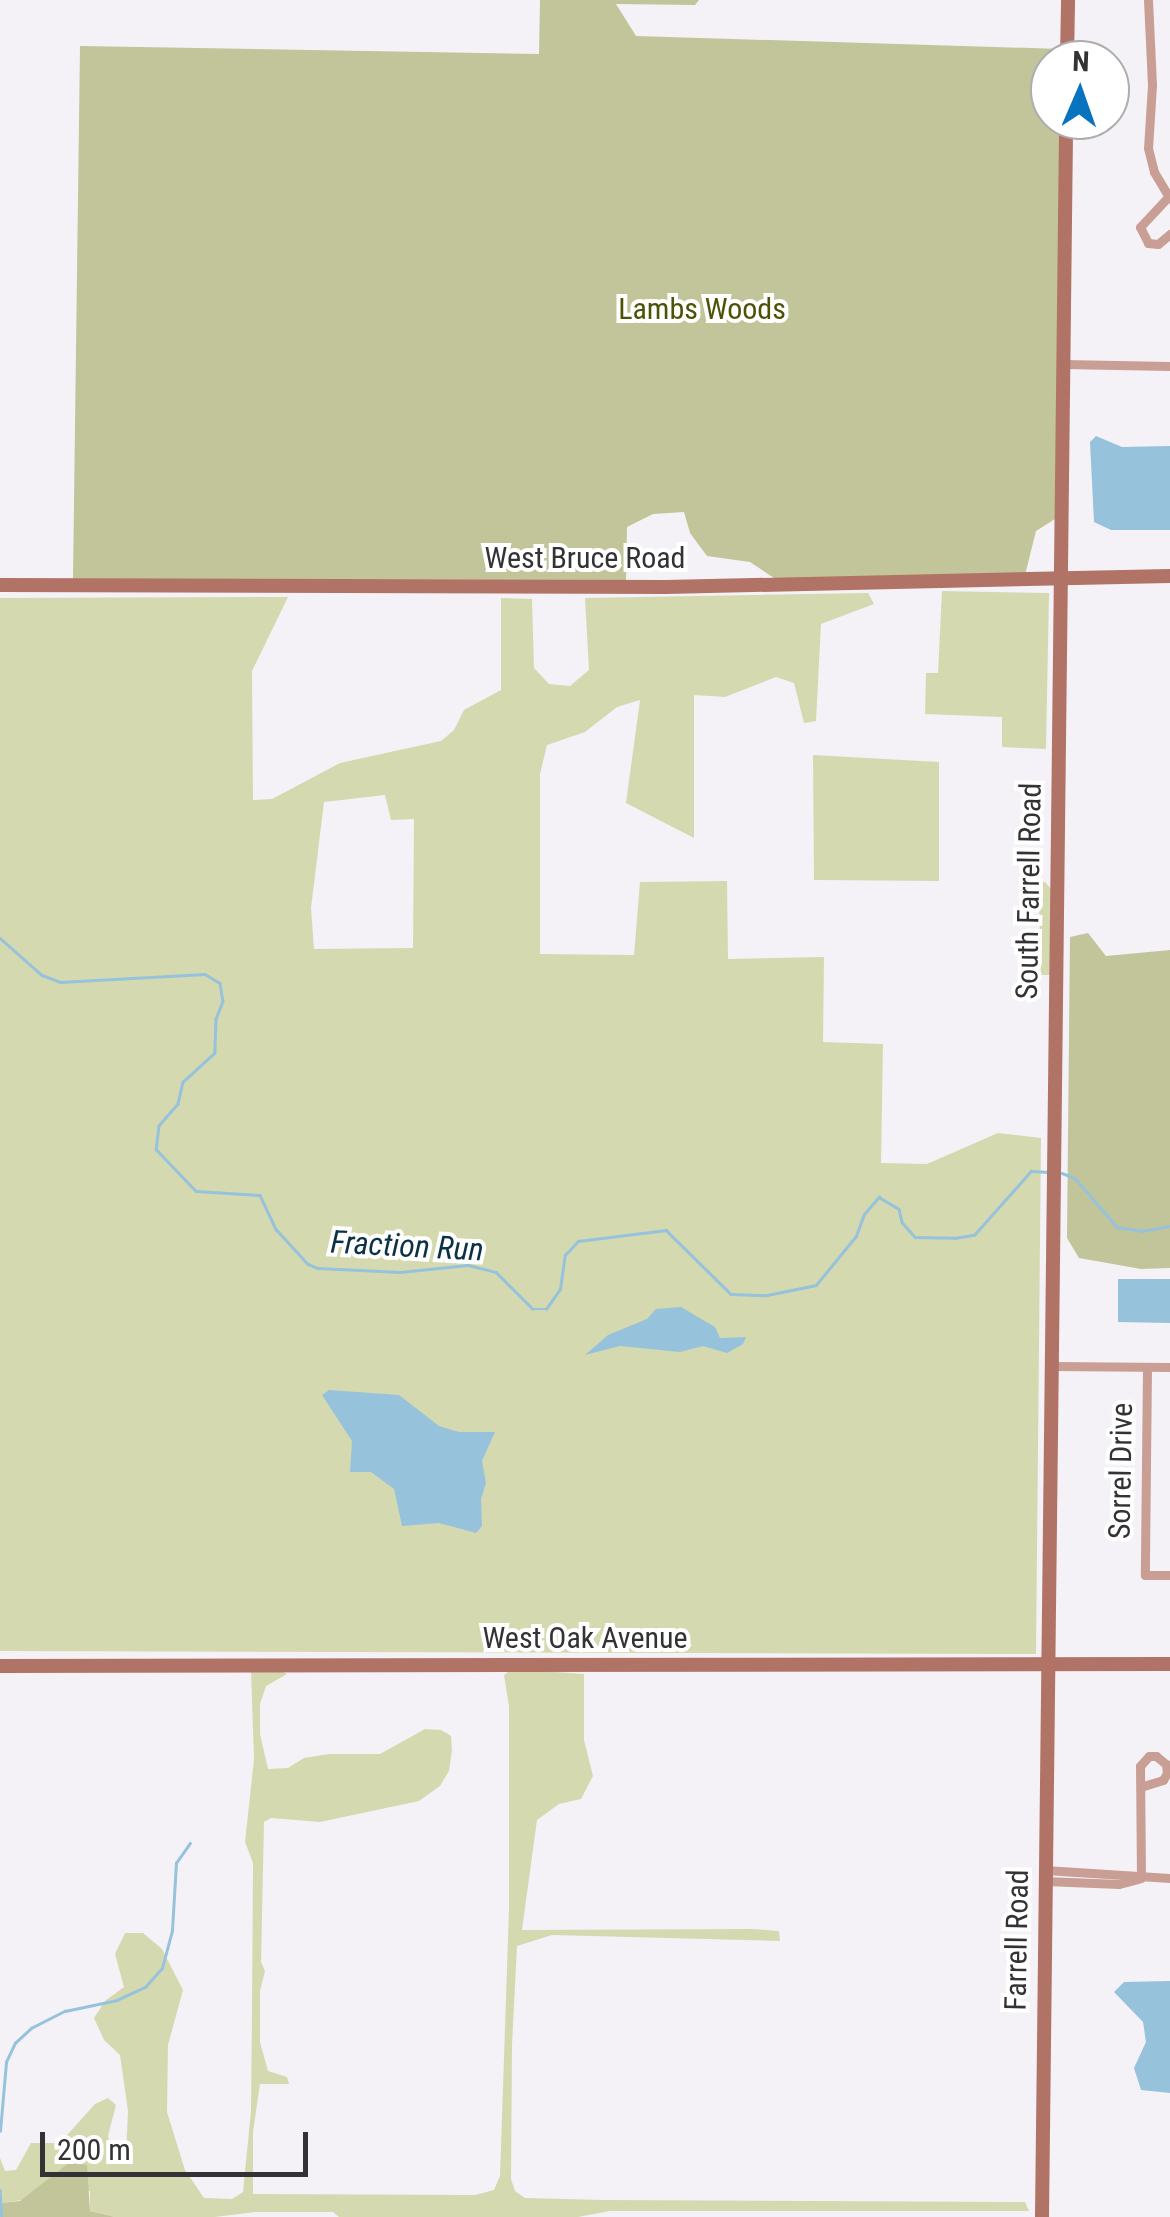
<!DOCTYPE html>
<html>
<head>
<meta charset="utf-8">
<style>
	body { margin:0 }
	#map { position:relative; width:1170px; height:2217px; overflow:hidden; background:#f4f2f6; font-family:"Roboto Condensed",sans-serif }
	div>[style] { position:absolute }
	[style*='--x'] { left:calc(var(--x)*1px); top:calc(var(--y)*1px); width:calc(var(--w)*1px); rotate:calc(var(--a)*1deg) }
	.green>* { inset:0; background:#d5d9b0 }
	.forest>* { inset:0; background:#c1c599 }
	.water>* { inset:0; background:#96c2dc }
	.stream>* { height:2.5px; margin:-1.25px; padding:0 1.25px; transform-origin:1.25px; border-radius:1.25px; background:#96c2dc }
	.street>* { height:9px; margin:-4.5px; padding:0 4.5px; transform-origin:4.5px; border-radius:4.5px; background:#c99e95 }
	.secondary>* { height:14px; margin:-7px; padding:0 7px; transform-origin:7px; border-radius:7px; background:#b27367 }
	span { translate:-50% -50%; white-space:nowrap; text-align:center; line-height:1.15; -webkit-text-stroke:8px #fff; paint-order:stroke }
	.park-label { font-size:30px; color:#4e5206 }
	.street-label { font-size:30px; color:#333234 }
	.water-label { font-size:32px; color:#0b3144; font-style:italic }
	.north { position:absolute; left:1030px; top:40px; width:100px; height:100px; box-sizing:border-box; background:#fff; border:2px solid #adadae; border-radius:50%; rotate:2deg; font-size:28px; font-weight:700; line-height:40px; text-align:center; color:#333234 }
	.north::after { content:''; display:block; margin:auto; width:35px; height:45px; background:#0874bf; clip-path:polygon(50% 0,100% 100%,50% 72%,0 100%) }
	.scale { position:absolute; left:40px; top:2132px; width:268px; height:45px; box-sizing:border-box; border:5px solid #333234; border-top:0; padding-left:12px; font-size:30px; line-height:35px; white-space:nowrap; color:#333234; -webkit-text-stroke:8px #fff; paint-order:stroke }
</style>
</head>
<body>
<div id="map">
	<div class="green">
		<div style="clip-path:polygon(942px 591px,1049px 593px,1046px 749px,1002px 747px,1002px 717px,925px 714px,926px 673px,938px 673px)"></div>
		<div style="clip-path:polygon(evenodd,868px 593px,874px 604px,821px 624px,816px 721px,804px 723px,794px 683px,776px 677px,725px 697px,694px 695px,694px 838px,626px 803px,640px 700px,617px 707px,585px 732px,547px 745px,540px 774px,540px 954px,634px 955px,640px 882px,727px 881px,728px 959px,824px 957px,823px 1042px,883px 1044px,881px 1163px,927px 1164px,998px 1133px,1041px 1138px,1036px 1654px,0 1651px,0 598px,288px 597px,252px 671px,253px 800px,272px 799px,340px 763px,441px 741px,454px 730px,464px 710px,501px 690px,501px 598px,532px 599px,534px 668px,549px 684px,570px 686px,589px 670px,585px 598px,868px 593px,385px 795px,391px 820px,414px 819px,413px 948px,314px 949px,311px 908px,324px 802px,385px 795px)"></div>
		<div style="clip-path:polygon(813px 755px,939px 762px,939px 881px,814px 880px)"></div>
		<div style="clip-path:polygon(1021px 882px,1045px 882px,1052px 890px,1050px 975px,1041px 975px,1039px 901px)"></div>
		<div style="clip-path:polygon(512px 1669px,584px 1674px,584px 1740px,593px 1776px,581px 1799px,559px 1804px,537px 1820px,522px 1930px,753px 1929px,779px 1931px,780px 1941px,552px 1935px,517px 1946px,512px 2045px,511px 2179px,515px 2191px,525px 2198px,604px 2200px,1025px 2202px,1029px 2211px,610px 2211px,578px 2217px,339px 2217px,333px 2212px,255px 2212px,215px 2217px,115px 2217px,90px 2211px,90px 2191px,0 2203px,0 2158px,5px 2171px,16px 2170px,31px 2143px,60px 2143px,95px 2104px,108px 2098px,116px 2105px,108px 2136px,113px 2156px,121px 2160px,126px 2154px,128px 2111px,120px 2055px,104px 2040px,94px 2018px,105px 2001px,124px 1987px,115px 1954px,125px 1933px,143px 1933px,162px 1949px,183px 1990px,168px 2045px,167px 2112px,185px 2170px,204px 2198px,232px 2199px,243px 2192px,251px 2111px,252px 2011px,253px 1863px,245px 1842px,254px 1759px,251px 1671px,281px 1671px,287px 1674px,266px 1686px,260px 1704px,260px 1734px,268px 1769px,288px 1768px,304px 1758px,329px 1754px,380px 1754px,425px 1729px,441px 1730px,451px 1736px,452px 1750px,449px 1771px,440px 1786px,419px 1801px,320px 1822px,271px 1818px,264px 1822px,261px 1962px,265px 1971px,260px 1991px,260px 2042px,268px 2071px,287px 2077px,289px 2084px,260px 2084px,253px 2132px,253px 2194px,475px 2195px,494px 2190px,500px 2176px,509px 1909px,509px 1706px,504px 1675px)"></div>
	</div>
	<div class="forest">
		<div style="clip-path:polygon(540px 0,699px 0,695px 5px,616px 4px,636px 36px,1062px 49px,1062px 60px,1050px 60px,1050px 120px,1061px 120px,1055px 519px,1036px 531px,1025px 575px,777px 580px,750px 562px,707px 556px,690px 533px,684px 512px,653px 514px,627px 527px,626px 580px,73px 579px,80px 46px,539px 54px)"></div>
		<div style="clip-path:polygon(1088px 933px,1106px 956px,1170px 950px,1170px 1268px,1141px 1269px,1079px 1258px,1067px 1238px,1070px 937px)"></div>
		<div style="clip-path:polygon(70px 2162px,87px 2165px,90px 2211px,115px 2217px,0 2217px,0 2203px,20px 2201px)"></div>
	</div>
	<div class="water">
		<div style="clip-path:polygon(1096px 436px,1122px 447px,1170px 446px,1170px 530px,1111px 530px,1094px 522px,1090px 442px)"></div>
		<div style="clip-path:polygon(1118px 1279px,1170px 1279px,1170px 1323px,1118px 1322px)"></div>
		<div style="clip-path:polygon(681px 1307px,715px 1327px,720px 1338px,746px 1337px,743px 1344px,727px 1353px,703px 1346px,680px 1352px,620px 1346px,585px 1355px,608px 1335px,647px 1319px,656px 1309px)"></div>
		<div style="clip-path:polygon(329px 1390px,399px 1395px,439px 1426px,459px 1432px,495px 1432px,482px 1461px,486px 1483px,481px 1499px,482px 1526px,476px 1533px,439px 1523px,402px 1526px,394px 1489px,371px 1472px,350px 1472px,352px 1441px,322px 1395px)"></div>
		<div style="clip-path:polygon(1170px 1981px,1170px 2093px,1141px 2090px,1134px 2068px,1146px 2042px,1143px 2022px,1114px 1992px,1124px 1982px)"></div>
	</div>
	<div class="stream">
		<div style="--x:0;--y:938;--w:56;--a:41.4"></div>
		<div style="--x:42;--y:975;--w:19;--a:21"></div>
		<div style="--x:60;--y:982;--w:145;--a:-3.2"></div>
		<div style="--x:205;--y:974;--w:17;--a:31"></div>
		<div style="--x:220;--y:983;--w:18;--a:81"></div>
		<div style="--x:223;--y:1001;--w:19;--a:111"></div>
		<div style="--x:216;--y:1019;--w:34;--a:92"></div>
		<div style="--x:215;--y:1053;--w:43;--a:137.8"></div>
		<div style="--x:183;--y:1082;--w:23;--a:103"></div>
		<div style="--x:178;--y:1104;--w:29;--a:131"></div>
		<div style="--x:159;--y:1126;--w:23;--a:97"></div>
		<div style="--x:156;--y:1149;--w:58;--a:46.4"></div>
		<div style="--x:196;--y:1191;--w:64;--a:3.6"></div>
		<div style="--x:260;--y:1195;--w:38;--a:65"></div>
		<div style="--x:276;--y:1229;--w:47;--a:47.6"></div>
		<div style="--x:308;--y:1264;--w:11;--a:22"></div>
		<div style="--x:318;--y:1268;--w:82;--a:2.8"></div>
		<div style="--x:400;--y:1272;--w:68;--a:-5.9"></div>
		<div style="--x:468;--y:1265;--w:29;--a:14"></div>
		<div style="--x:496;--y:1272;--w:52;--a:45"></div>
		<div style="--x:533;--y:1309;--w:13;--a:0"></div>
		<div style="--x:546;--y:1309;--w:24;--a:-55"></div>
		<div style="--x:560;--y:1289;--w:34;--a:-82"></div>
		<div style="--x:565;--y:1255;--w:19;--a:-47"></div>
		<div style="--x:578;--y:1241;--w:89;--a:-7.1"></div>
		<div style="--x:666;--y:1230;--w:91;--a:44.6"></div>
		<div style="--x:731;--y:1294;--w:36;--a:2"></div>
		<div style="--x:767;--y:1295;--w:50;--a:-11.5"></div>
		<div style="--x:816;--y:1285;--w:63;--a:-50.8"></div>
		<div style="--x:856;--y:1236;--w:23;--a:-70"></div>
		<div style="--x:864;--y:1214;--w:23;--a:-49"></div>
		<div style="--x:879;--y:1197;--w:23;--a:31"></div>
		<div style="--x:899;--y:1209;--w:13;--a:77"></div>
		<div style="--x:902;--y:1222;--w:20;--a:49"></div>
		<div style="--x:915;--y:1237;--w:39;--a:1"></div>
		<div style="--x:954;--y:1238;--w:20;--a:-9"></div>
		<div style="--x:974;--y:1235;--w:86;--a:-48.3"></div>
		<div style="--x:1031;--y:1171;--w:18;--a:3"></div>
		<div style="--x:1062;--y:1173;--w:14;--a:21"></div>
		<div style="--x:1075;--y:1178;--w:65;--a:49.4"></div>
		<div style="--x:1117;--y:1227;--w:24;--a:9"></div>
		<div style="--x:1141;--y:1231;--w:29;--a:-10"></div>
		<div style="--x:0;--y:2131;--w:69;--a:-85"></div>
		<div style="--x:6;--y:2062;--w:21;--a:-65"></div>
		<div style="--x:15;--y:2043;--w:22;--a:-43"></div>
		<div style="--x:31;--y:2028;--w:38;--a:-27"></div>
		<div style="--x:65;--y:2011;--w:53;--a:-11.9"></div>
		<div style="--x:117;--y:2000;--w:31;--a:-25"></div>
		<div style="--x:145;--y:1987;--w:25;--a:-48"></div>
		<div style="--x:162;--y:1968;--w:39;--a:-75"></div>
		<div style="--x:172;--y:1930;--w:67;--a:-86.6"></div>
		<div style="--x:176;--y:1863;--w:24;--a:-55"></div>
		<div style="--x:0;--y:2190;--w:27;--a:86"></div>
	</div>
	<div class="street">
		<div style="--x:1148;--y:0;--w:85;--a:87.3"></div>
		<div style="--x:1152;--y:85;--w:63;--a:93.6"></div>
		<div style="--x:1148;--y:148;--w:25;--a:76"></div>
		<div style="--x:1154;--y:172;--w:31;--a:59"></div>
		<div style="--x:1168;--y:197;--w:41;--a:133"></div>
		<div style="--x:1140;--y:227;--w:18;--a:63"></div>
		<div style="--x:1148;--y:243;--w:10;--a:6"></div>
		<div style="--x:1158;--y:244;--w:16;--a:-40"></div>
		<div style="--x:1063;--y:364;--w:107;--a:1.1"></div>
		<div style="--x:1051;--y:1366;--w:119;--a:0.5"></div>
		<div style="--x:1147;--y:1368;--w:207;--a:90.6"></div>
		<div style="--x:1145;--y:1575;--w:25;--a:0"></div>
		<div style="--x:1045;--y:1870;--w:125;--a:3.7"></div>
		<div style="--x:1141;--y:1878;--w:112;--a:-90.5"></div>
		<div style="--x:1140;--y:1766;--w:13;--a:-48"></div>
		<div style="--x:1149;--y:1756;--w:7;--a:0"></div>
		<div style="--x:1156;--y:1756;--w:13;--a:39"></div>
		<div style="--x:1166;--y:1764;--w:9;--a:84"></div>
		<div style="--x:1167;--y:1773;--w:8;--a:120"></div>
		<div style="--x:1163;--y:1780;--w:21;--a:163"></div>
		<div style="--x:1045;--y:1881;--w:74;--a:2.3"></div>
		<div style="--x:1119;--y:1884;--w:20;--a:-15"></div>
	</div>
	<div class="secondary">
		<div style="--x:1067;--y:60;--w:60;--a:-89"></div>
		<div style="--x:0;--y:585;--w:666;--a:0.17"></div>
		<div style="--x:666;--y:587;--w:504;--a:-1.25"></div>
		<div style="--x:0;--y:1666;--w:1170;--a:-0.1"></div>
		<div style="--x:1042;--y:2217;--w:2097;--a:-89.34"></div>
	</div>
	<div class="park-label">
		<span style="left:702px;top:309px">Lambs Woods</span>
	</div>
	<div class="street-label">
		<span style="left:585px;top:558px">West Bruce Road</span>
		<span style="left:1029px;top:891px;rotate:-89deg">South Farrell Road</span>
		<span style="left:1121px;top:1471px;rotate:-89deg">Sorrel Drive</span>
		<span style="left:585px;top:1638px">West Oak Avenue</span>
		<span style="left:1017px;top:1940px;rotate:-89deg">Farrell Road</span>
	</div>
	<div class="water-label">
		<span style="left:407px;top:1246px;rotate:3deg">Fraction Run</span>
	</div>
	<div class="north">N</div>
	<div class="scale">200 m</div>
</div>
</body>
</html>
